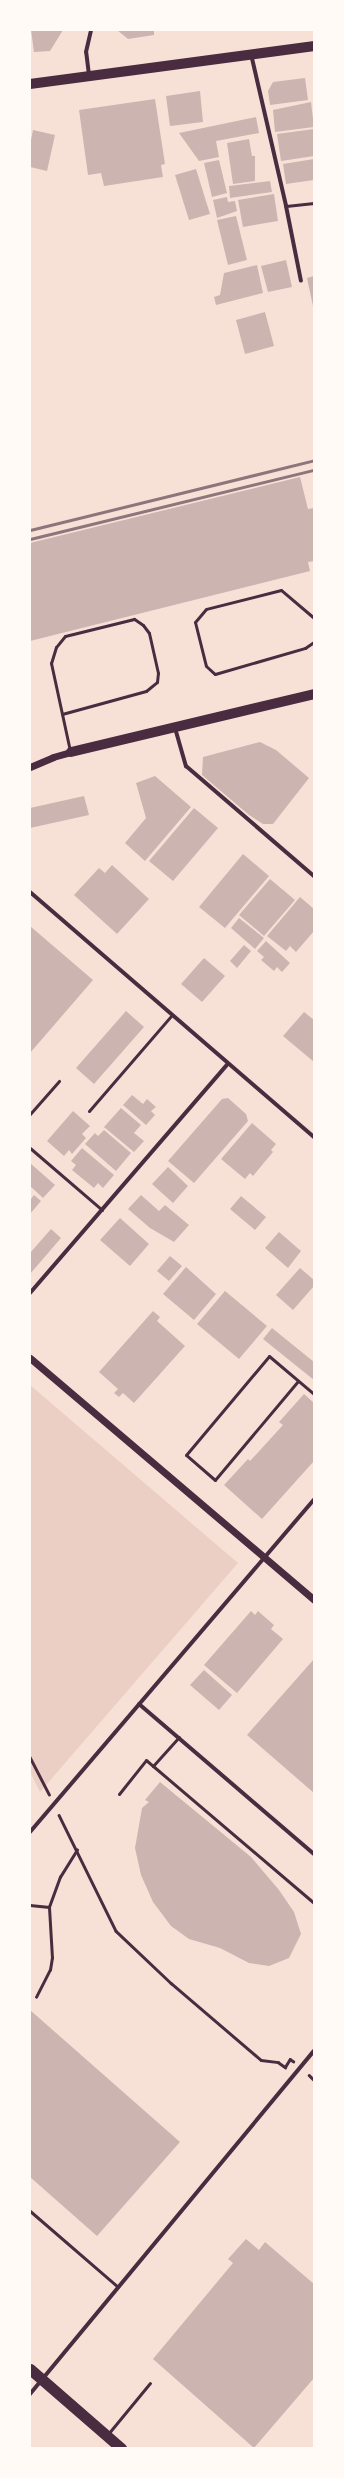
<!DOCTYPE html>
<html>
<head>
<meta charset="utf-8">
<style>
	body { margin:0 }
	#map { position:relative; width:344px; height:2478px; overflow:hidden; background:#f7e1d7; font-family:"Varela Round",sans-serif }
	div>[style] { position:absolute }
	[style*='--x'] { left:calc(var(--x)*1px); top:calc(var(--y)*1px); width:calc(var(--w)*1px); rotate:calc(var(--a)*1deg) }
	.green>* { inset:0; background:#ebcfc5 }
	.building>* { inset:0; background:#ccb4b1 }
	.path>* { height:2.5px; margin:-1.25px; padding:0 1.25px; transform-origin:1.25px; border-radius:1.25px; background:#4a2c40 }
	.service>* { height:3px; margin:-1.5px; padding:0 1.5px; transform-origin:1.5px; border-radius:1.5px; background:#4a2c40 }
	.minor>* { height:4px; margin:-2px; padding:0 2px; transform-origin:2px; border-radius:2px; background:#4a2c40 }
	.tertiary>* { height:7px; margin:-3.5px; padding:0 3.5px; transform-origin:3.5px; border-radius:3.5px; background:#4a2c40 }
	.primary>* { height:10px; margin:-5px; padding:0 5px; transform-origin:5px; border-radius:5px; background:#4a2c40 }
	.trunk>* { height:11px; margin:-5.5px; padding:0 5.5px; transform-origin:5.5px; border-radius:5.5px; background:#4a2c40 }
	.rail>* { height:3px; margin:-1.5px; padding:0 1.5px; transform-origin:1.5px; border-radius:1.5px; background:#8f747c }
	span { translate:-50% -50%; white-space:nowrap; text-align:center; line-height:1.15; -webkit-text-stroke:4px #fffaf5; paint-order:stroke }
	.frame { position:absolute; inset:0; border:31px solid #fffaf5; pointer-events:none }
</style>
</head>
<body>
<div id="map">
	<div class="green">
		<div style="clip-path:polygon(30px 1385px,238px 1563px,40px 1792px,30px 1772px)"></div>
	</div>
	<div class="building">
		<div style="clip-path:polygon(31px 30px,63px 30px,50px 51px,34px 52px)"></div>
		<div style="clip-path:polygon(117px 30px,154px 30px,154px 35px,128px 39px)"></div>
		<div style="clip-path:polygon(305px 78px,308px 100px,270px 105px,268px 91px,273px 82px)"></div>
		<div style="clip-path:polygon(200px 91px,203px 122px,170px 126px,166px 96px)"></div>
		<div style="clip-path:polygon(155px 99px,165px 164px,161px 165px,163px 177px,104px 186px,101px 173px,88px 175px,79px 110px)"></div>
		<div style="clip-path:polygon(311px 102px,314px 127px,275px 132px,273px 110px)"></div>
		<div style="clip-path:polygon(256px 117px,259px 133px,216px 141px,219px 157px,199px 161px,179px 133px)"></div>
		<div style="clip-path:polygon(314px 129px,314px 156px,281px 161px,277px 134px)"></div>
		<div style="clip-path:polygon(33px 130px,55px 135px,47px 171px,30px 167px,30px 145px)"></div>
		<div style="clip-path:polygon(249px 139px,252px 156px,255px 156px,255px 181px,233px 184px,227px 143px)"></div>
		<div style="clip-path:polygon(314px 159px,314px 180px,286px 184px,283px 164px)"></div>
		<div style="clip-path:polygon(219px 160px,227px 193px,212px 197px,204px 163px)"></div>
		<div style="clip-path:polygon(196px 169px,210px 214px,189px 220px,175px 175px)"></div>
		<div style="clip-path:polygon(270px 181px,272px 192px,230px 198px,229px 186px)"></div>
		<div style="clip-path:polygon(274px 194px,278px 221px,243px 227px,238px 200px)"></div>
		<div style="clip-path:polygon(227px 197px,228px 202px,235px 201px,237px 211px,217px 218px,213px 200px)"></div>
		<div style="clip-path:polygon(236px 216px,247px 260px,228px 265px,217px 220px)"></div>
		<div style="clip-path:polygon(286px 260px,292px 287px,268px 292px,261px 266px)"></div>
		<div style="clip-path:polygon(257px 265px,263px 293px,216px 305px,214px 297px,220px 295px,224px 273px)"></div>
		<div style="clip-path:polygon(314px 276px,314px 306px,313px 306px,307px 278px)"></div>
		<div style="clip-path:polygon(265px 312px,274px 346px,245px 354px,236px 320px)"></div>
		<div style="clip-path:polygon(300px 477px,308px 509px,314px 508px,314px 561px,308px 562px,310px 571px,30px 641px,30px 543px)"></div>
		<div style="clip-path:polygon(260px 742px,276px 750px,309px 778px,273px 824px,263px 824px,249px 815px,202px 775px,203px 757px)"></div>
		<div style="clip-path:polygon(155px 776px,191px 807px,145px 861px,125px 843px,146px 818px,136px 783px)"></div>
		<div style="clip-path:polygon(84px 796px,89px 815px,30px 828px,30px 808px)"></div>
		<div style="clip-path:polygon(194px 808px,218px 828px,173px 881px,149px 861px)"></div>
		<div style="clip-path:polygon(243px 854px,269px 876px,225px 928px,199px 907px)"></div>
		<div style="clip-path:polygon(112px 865px,149px 899px,117px 934px,74px 895px,99px 868px,105px 873px)"></div>
		<div style="clip-path:polygon(270px 879px,295px 900px,264px 936px,239px 915px)"></div>
		<div style="clip-path:polygon(300px 897px,314px 909px,314px 931px,296px 952px,290px 946px,286px 951px,267px 936px)"></div>
		<div style="clip-path:polygon(239px 918px,264px 938px,255px 949px,231px 928px)"></div>
		<div style="clip-path:polygon(30px 926px,93px 980px,30px 1053px)"></div>
		<div style="clip-path:polygon(266px 941px,290px 963px,282px 972px,277px 967px,274px 971px,261px 960px,264px 957px,257px 951px)"></div>
		<div style="clip-path:polygon(244px 945px,251px 951px,237px 968px,230px 961px)"></div>
		<div style="clip-path:polygon(204px 958px,225px 976px,202px 1002px,181px 984px)"></div>
		<div style="clip-path:polygon(126px 1011px,144px 1027px,94px 1084px,76px 1068px)"></div>
		<div style="clip-path:polygon(304px 1012px,314px 1020px,314px 1062px,283px 1036px)"></div>
		<div style="clip-path:polygon(132px 1095px,143px 1104px,147px 1099px,156px 1107px,151px 1111px,155px 1115px,146px 1125px,123px 1105px)"></div>
		<div style="clip-path:polygon(228px 1098px,246px 1114px,248px 1121px,194px 1183px,168px 1161px,222px 1099px)"></div>
		<div style="clip-path:polygon(121px 1108px,141px 1125px,134px 1133px,144px 1141px,134px 1152px,104px 1127px)"></div>
		<div style="clip-path:polygon(73px 1111px,90px 1126px,82px 1134px,86px 1138px,72px 1154px,69px 1150px,64px 1156px,47px 1141px)"></div>
		<div style="clip-path:polygon(252px 1123px,276px 1144px,271px 1150px,273px 1152px,253px 1176px,250px 1173px,245px 1179px,221px 1159px)"></div>
		<div style="clip-path:polygon(104px 1130px,131px 1153px,116px 1171px,85px 1144px,95px 1133px,98px 1136px)"></div>
		<div style="clip-path:polygon(82px 1148px,114px 1175px,103px 1188px,98px 1183px,94px 1188px,72px 1170px,76px 1165px,71px 1161px)"></div>
		<div style="clip-path:polygon(30px 1163px,55px 1185px,43px 1198px,30px 1186px)"></div>
		<div style="clip-path:polygon(168px 1167px,188px 1186px,173px 1203px,152px 1184px)"></div>
		<div style="clip-path:polygon(34px 1195px,41px 1201px,30px 1214px,30px 1200px)"></div>
		<div style="clip-path:polygon(141px 1195px,159px 1211px,165px 1205px,189px 1225px,174px 1242px,150px 1228px,128px 1209px)"></div>
		<div style="clip-path:polygon(241px 1196px,266px 1217px,255px 1230px,230px 1209px)"></div>
		<div style="clip-path:polygon(120px 1218px,149px 1244px,130px 1266px,100px 1240px)"></div>
		<div style="clip-path:polygon(51px 1229px,61px 1238px,30px 1274px,30px 1253px)"></div>
		<div style="clip-path:polygon(279px 1232px,301px 1251px,288px 1268px,265px 1248px)"></div>
		<div style="clip-path:polygon(170px 1256px,182px 1266px,169px 1281px,157px 1271px)"></div>
		<div style="clip-path:polygon(186px 1267px,216px 1294px,194px 1320px,163px 1294px)"></div>
		<div style="clip-path:polygon(300px 1268px,314px 1280px,314px 1286px,293px 1310px,276px 1295px)"></div>
		<div style="clip-path:polygon(225px 1291px,267px 1326px,239px 1359px,197px 1324px)"></div>
		<div style="clip-path:polygon(153px 1311px,160px 1317px,157px 1321px,185px 1346px,134px 1403px,123px 1393px,119px 1397px,114px 1393px,118px 1389px,99px 1372px)"></div>
		<div style="clip-path:polygon(272px 1328px,314px 1362px,314px 1380px,263px 1339px)"></div>
		<div style="clip-path:polygon(304px 1394px,314px 1403px,314px 1461px,262px 1519px,224px 1485px,248px 1459px,250px 1461px,283px 1425px,279px 1422px)"></div>
		<div style="clip-path:polygon(251px 1611px,255px 1615px,258px 1611px,274px 1625px,271px 1629px,283px 1639px,237px 1693px,204px 1665px)"></div>
		<div style="clip-path:polygon(314px 1659px,314px 1793px,247px 1735px)"></div>
		<div style="clip-path:polygon(204px 1670px,232px 1695px,219px 1710px,190px 1685px)"></div>
		<div style="clip-path:polygon(160px 1782px,251px 1857px,279px 1890px,294px 1912px,301px 1934px,289px 1958px,269px 1966px,249px 1963px,220px 1948px,189px 1939px,171px 1926px,153px 1902px,141px 1875px,135px 1848px,142px 1808px,149px 1802px,145px 1800px)"></div>
		<div style="clip-path:polygon(30px 2010px,180px 2142px,97px 2236px,30px 2177px)"></div>
		<div style="clip-path:polygon(246px 2239px,259px 2250px,265px 2242px,314px 2284px,314px 2378px,254px 2448px,153px 2359px,233px 2263px,228px 2259px)"></div>
	</div>
	<div class="path">
		<div style="--x:30;--y:1757;--w:42;--a:62.8"></div>
		<div style="--x:59;--y:1815;--w:129;--a:63.8"></div>
		<div style="--x:116;--y:1931;--w:76;--a:43.4"></div>
		<div style="--x:171;--y:1983;--w:118;--a:40.5"></div>
		<div style="--x:261;--y:2060;--w:17;--a:7"></div>
		<div style="--x:278;--y:2062;--w:9;--a:36"></div>
		<div style="--x:285;--y:2067;--w:9;--a:-58"></div>
		<div style="--x:290;--y:2059;--w:4;--a:34"></div>
		<div style="--x:30;--y:1905;--w:19;--a:6"></div>
		<div style="--x:36;--y:1997;--w:30;--a:-63"></div>
		<div style="--x:50;--y:1970;--w:12;--a:-81"></div>
		<div style="--x:52;--y:1958;--w:51;--a:-93.4"></div>
		<div style="--x:49;--y:1907;--w:32;--a:-70"></div>
		<div style="--x:60;--y:1877;--w:32;--a:-58"></div>
		<div style="--x:309;--y:2075;--w:7;--a:45"></div>
	</div>
	<div class="service">
		<div style="--x:286;--y:206;--w:28;--a:-6"></div>
		<div style="--x:314;--y:618;--w:43;--a:-139.7"></div>
		<div style="--x:281;--y:590;--w:77;--a:165.8"></div>
		<div style="--x:206;--y:609;--w:17;--a:130"></div>
		<div style="--x:195;--y:622;--w:45;--a:76"></div>
		<div style="--x:206;--y:666;--w:12;--a:42"></div>
		<div style="--x:215;--y:674;--w:94;--a:-16.1"></div>
		<div style="--x:305;--y:648;--w:11;--a:-34"></div>
		<div style="--x:62;--y:714;--w:87;--a:-15.3"></div>
		<div style="--x:146;--y:691;--w:14;--a:-39"></div>
		<div style="--x:157;--y:682;--w:9;--a:-84"></div>
		<div style="--x:158;--y:673;--w:41;--a:-102.7"></div>
		<div style="--x:149;--y:633;--w:10;--a:-127"></div>
		<div style="--x:143;--y:625;--w:11;--a:-146"></div>
		<div style="--x:134;--y:619;--w:71;--a:166.2"></div>
		<div style="--x:65;--y:636;--w:14;--a:129"></div>
		<div style="--x:56;--y:647;--w:17;--a:107"></div>
		<div style="--x:51;--y:663;--w:90;--a:77.8"></div>
		<div style="--x:89;--y:1111;--w:127;--a:-49.2"></div>
		<div style="--x:30;--y:1114;--w:44;--a:-48.7"></div>
		<div style="--x:30;--y:1148;--w:95;--a:40.7"></div>
		<div style="--x:298;--y:1381;--w:129;--a:130"></div>
		<div style="--x:215;--y:1480;--w:38;--a:-139"></div>
		<div style="--x:186;--y:1455;--w:129;--a:-50"></div>
		<div style="--x:269;--y:1356;--w:59;--a:40.2"></div>
		<div style="--x:179;--y:1737;--w:39;--a:132"></div>
		<div style="--x:153;--y:1766;--w:211;--a:40.4"></div>
		<div style="--x:119;--y:1794;--w:43;--a:-51.5"></div>
		<div style="--x:146;--y:1760;--w:9;--a:41"></div>
		<div style="--x:30;--y:2211;--w:116;--a:40.8"></div>
		<div style="--x:108;--y:2434;--w:66;--a:-50.5"></div>
	</div>
	<div class="minor">
		<div style="--x:251;--y:54;--w:156;--a:77"></div>
		<div style="--x:286;--y:206;--w:76;--a:78.7"></div>
		<div style="--x:89;--y:75;--w:23;--a:-97"></div>
		<div style="--x:86;--y:52;--w:23;--a:-77"></div>
		<div style="--x:175;--y:728;--w:40;--a:74"></div>
		<div style="--x:186;--y:766;--w:169;--a:40.7"></div>
		<div style="--x:30;--y:892;--w:375;--a:40.8"></div>
		<div style="--x:30;--y:1293;--w:303;--a:-49.2"></div>
		<div style="--x:139;--y:1704;--w:230;--a:40.6"></div>
		<div style="--x:30;--y:1832;--w:437;--a:-49.5"></div>
		<div style="--x:30;--y:2394;--w:445;--a:-50.4"></div>
	</div>
	<div class="tertiary">
		<div style="--x:30;--y:767;--w:25;--a:-23"></div>
		<div style="--x:53;--y:757;--w:19;--a:-16"></div>
		<div style="--x:30;--y:1358;--w:373;--a:40.4"></div>
	</div>
	<div class="primary">
		<div style="--x:30;--y:84;--w:287;--a:-7.6"></div>
		<div style="--x:71;--y:752;--w:250;--a:-13.4"></div>
	</div>
	<div class="trunk">
		<div style="--x:30;--y:2369;--w:121;--a:41"></div>
	</div>
	<div class="rail">
		<div style="--x:30;--y:530;--w:292;--a:-13.8"></div>
		<div style="--x:30;--y:539;--w:292;--a:-13.7"></div>
	</div>
	<div class="frame"></div>
</div>
</body>
</html>
